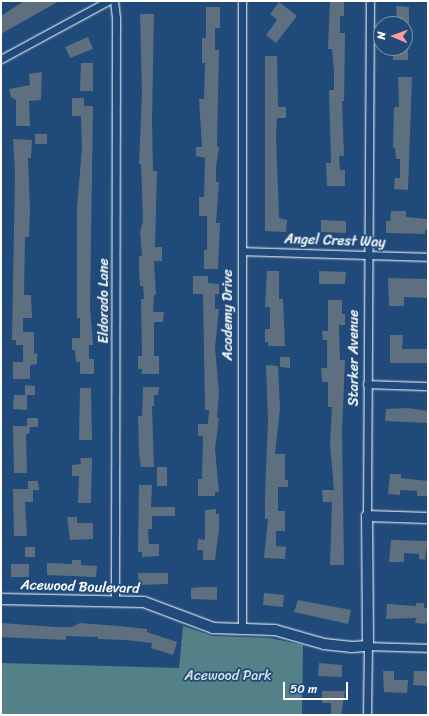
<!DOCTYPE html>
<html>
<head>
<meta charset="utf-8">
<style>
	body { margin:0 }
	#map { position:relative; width:429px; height:716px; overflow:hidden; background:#1f4a7a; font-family:Sriracha,sans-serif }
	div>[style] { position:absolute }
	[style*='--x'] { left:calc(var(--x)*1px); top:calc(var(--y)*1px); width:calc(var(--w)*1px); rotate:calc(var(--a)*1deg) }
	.green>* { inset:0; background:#548088 }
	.building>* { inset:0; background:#5e707f }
	.roads { filter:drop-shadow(0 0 1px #fff) drop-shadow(0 0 1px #fff) }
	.street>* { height:7px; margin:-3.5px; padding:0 3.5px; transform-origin:3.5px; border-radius:3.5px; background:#1f4a7a }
	.secondary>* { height:10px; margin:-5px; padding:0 5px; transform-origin:5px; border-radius:5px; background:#1f4a7a }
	span { translate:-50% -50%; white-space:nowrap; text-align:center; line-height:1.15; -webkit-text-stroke:3.5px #1f4a7a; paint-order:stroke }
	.street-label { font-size:14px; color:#fff }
	.park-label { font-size:14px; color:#d4dfe1 }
	.frame { position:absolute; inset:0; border:2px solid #fff; pointer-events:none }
	.north { position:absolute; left:373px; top:16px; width:40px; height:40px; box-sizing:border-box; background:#1f4a7a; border:1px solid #7992af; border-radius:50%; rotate:272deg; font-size:11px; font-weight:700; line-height:16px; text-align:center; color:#fff }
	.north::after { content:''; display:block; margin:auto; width:14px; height:18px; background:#ff9aa2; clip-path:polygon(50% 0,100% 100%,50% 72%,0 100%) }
	.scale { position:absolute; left:283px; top:682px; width:65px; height:18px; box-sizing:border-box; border:2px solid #fff; border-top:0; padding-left:5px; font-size:12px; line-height:14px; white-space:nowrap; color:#fff; -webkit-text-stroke:3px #1f4a7a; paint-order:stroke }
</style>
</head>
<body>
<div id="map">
	<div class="green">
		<div style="clip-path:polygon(183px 626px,213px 636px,270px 638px,303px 645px,302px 715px,1px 715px,1px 663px,179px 668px)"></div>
	</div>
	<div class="building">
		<div style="clip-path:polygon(24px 1px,59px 1px,1px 34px,1px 16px)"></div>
		<div style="clip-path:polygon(330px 1px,344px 1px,344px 16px,340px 16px,340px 33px,345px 33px,344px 101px,342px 101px,344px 156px,339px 156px,340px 170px,345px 170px,345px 186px,327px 186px,326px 163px,331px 163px,329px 90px,334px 90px,334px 71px,332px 49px,328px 49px)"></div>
		<div style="clip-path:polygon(279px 2px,297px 16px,276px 43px,266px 35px,277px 20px,270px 14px)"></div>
		<div style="clip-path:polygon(396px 6px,409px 7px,409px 24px,397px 24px)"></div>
		<div style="clip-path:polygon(206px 7px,220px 7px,220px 28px,215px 28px,215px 50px,219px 50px,217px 147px,219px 147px,216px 167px,216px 182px,219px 182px,216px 223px,220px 223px,218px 269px,204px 269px,204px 250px,207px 250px,207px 216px,199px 216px,199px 197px,204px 197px,205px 158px,196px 156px,196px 147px,202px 147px,199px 99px,204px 99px,205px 63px,202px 63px,202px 38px,206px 38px)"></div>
		<div style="clip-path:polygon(140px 14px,154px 14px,152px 120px,153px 171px,157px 171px,155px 247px,162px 247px,162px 261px,154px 261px,156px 295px,154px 295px,153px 312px,164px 312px,163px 322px,154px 322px,154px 356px,159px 356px,159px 374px,142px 374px,142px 369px,138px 369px,138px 356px,142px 356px,141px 299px,144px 299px,143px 286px,140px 286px,139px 269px,139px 256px,142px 256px,140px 232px,143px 221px,141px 164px,139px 164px,142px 94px)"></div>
		<div style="clip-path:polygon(88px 37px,93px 49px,70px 58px,65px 47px)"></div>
		<div style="clip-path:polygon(393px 48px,408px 48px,408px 60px,393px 60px)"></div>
		<div style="clip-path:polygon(265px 56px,277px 56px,278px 107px,286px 107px,286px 118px,277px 118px,276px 136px,279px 218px,287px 220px,286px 232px,265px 231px)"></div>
		<div style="clip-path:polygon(81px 63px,93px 63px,93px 91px,80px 91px)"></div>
		<div style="clip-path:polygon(42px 72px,41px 100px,29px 101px,30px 126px,16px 126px,16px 100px,11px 97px,9px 89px,30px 85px,29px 74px)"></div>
		<div style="clip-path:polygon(398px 77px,412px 77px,408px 190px,394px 189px,395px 178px,400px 178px,400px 159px,396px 159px,395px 148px,393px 147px,394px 107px,399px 107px)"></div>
		<div style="clip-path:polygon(72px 98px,84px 98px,84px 106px,93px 106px,90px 308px,93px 345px,89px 345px,89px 359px,94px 359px,94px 374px,80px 374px,80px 362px,76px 362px,75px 350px,72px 350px,72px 338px,80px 338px,80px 318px,77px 318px,77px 208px,82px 147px,81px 116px,72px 116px)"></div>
		<div style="clip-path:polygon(35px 134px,47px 134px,47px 144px,35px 144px)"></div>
		<div style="clip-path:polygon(13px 139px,32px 140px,31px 158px,28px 158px,30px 209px,29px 237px,25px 237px,24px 295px,31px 295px,32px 318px,23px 318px,23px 332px,34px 332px,34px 354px,37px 353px,37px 364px,30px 365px,30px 379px,13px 379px,13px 362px,23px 362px,23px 345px,16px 345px,16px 340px,12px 340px,15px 173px)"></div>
		<div style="clip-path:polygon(391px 211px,406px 211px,406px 217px,428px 219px,428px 230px,425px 230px,425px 234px,386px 233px,386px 221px,390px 221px)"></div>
		<div style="clip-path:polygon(321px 220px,346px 221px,346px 233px,321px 232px)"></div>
		<div style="clip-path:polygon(267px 271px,279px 271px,279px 299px,283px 299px,285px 346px,268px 346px,268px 342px,265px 342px,265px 329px,270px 329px,270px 307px,265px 307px)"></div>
		<div style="clip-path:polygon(319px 271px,346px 272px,345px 284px,319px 284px)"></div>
		<div style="clip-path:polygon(193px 276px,208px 276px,208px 283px,219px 284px,219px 294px,215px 294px,215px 309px,219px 309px,215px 348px,219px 393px,217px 418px,219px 418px,215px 449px,219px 492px,215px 492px,215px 496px,198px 496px,198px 479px,202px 479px,203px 436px,198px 436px,198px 424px,208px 424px,209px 410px,205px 410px,203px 294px,193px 294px)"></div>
		<div style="clip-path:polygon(388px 278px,428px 279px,428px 298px,404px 297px,404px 306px,389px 306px)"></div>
		<div style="clip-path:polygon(328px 300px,342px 300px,342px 314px,345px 314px,345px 325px,339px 325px,340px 360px,345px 360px,342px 431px,344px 565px,330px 565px,332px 502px,323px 502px,322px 490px,334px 490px,330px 443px,332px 407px,328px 407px,328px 382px,322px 382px,321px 368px,327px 368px,327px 340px,323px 340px,322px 331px,328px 331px)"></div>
		<div style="clip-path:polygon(390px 335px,403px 335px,402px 349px,428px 349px,428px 363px,390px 363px)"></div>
		<div style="clip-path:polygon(280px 357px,290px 357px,290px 368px,280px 367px)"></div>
		<div style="clip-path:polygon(266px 365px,278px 366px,280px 409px,275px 454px,285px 454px,285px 480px,288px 480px,288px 487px,278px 487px,278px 511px,285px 511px,285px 531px,276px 531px,276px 546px,286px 547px,285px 559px,264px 558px,268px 519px,265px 519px,265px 497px,268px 420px)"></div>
		<div style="clip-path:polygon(25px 385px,35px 386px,35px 395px,25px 395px)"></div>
		<div style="clip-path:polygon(143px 387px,159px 387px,158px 395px,154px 395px,154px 406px,152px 406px,154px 467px,141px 467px,139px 453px,138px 416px,142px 416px)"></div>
		<div style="clip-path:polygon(80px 388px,91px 388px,92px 440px,79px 440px)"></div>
		<div style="clip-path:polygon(14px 395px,27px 395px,27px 410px,13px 409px)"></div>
		<div style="clip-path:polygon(408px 408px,428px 411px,428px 423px,385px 421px,386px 409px)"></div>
		<div style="clip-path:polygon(27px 418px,38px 418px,38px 427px,30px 427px,29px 434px,26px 434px,27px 473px,14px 473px,13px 426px,27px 426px)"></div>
		<div style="clip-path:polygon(80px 458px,92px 458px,91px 503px,78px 503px,79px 476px,72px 476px,72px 465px,81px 464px)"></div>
		<div style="clip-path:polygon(157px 467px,167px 467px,167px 486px,157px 486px)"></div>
		<div style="clip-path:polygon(390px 474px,401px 474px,401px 478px,428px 481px,428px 496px,417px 496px,417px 491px,400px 490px,400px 495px,388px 494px)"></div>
		<div style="clip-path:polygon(28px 481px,38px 481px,39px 490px,33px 490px,33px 502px,25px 502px,27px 536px,14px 536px,13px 489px,28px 489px)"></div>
		<div style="clip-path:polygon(139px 485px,152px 485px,151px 507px,175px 507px,175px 516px,152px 516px,152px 529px,148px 529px,149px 544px,159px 544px,159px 556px,142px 557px,142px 552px,138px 552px)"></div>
		<div style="clip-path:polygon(216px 509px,216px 514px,219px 514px,219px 529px,215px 560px,203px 560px,203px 550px,197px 550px,198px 539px,205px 540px,205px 510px)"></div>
		<div style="clip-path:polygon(67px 517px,77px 517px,77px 523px,93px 523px,93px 539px,70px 540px)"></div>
		<div style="clip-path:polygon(391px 540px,428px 541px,425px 560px,419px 559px,419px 554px,404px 553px,404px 562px,389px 562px)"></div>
		<div style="clip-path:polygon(25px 547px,35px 547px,35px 557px,25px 557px)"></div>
		<div style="clip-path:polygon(72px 560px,81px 560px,81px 565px,97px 566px,96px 577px,47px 575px,47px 563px,72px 564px)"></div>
		<div style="clip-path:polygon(11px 564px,29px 564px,29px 577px,11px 577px)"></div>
		<div style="clip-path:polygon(138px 573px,168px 573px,168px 584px,139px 585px)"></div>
		<div style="clip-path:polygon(203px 587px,217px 587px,217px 600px,191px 599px,191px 588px)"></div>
		<div style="clip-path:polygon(264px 593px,284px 595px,283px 607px,263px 605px)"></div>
		<div style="clip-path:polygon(298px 600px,351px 610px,348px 624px,294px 612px)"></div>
		<div style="clip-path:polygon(416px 603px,424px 603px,424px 608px,428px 608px,428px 621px,425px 624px,415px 623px,416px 618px,386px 619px,387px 604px,416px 606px)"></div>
		<div style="clip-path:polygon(1px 623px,55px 627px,72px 627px,80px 623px,119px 626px,147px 629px,147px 632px,177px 642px,173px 655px,151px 648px,152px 643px,126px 640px,98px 639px,98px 637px,66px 636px,66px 640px,1px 637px)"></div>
		<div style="clip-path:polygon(319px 663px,342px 665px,342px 677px,318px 676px)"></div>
		<div style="clip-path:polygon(383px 671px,394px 671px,394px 680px,408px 680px,407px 693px,384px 692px)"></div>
		<div style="clip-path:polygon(414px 671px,428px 671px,428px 686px,413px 685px)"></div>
		<div style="clip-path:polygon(322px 691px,345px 691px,341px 715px,331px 715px,331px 703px,322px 703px)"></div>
	</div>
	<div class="roads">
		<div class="street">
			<div style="--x:114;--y:1;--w:17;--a:83"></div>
			<div style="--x:116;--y:18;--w:583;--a:90.1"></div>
			<div style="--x:1;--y:59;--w:122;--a:-28.5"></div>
			<div style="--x:242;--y:251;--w:186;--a:1.8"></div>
			<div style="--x:367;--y:384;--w:61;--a:1.9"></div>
			<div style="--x:367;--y:516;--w:515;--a:-89.67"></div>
			<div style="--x:242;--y:630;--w:629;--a:-90"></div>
			<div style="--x:367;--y:715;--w:69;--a:-89.2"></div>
			<div style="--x:368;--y:646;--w:60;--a:1.9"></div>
		</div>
		<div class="secondary">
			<div style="--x:1;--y:599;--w:143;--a:1.2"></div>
			<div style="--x:144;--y:602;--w:74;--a:20.6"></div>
			<div style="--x:213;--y:628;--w:62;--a:1.8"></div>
			<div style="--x:275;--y:630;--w:51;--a:15.9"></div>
			<div style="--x:324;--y:644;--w:28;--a:6"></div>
			<div style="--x:352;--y:647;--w:16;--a:-4"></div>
			<div style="--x:368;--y:646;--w:130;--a:-90.4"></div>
			<div style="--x:367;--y:516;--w:61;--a:1.9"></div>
		</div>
	</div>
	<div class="street-label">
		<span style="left:335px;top:241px;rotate:2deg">Angel Crest Way</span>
		<span style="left:104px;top:301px;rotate:-90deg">Eldorado Lane</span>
		<span style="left:228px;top:315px;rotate:-90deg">Academy Drive</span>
		<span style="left:354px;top:358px;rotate:-90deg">Starker Avenue</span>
		<span style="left:80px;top:587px;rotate:2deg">Acewood Boulevard</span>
	</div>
	<div class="park-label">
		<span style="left:228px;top:676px">Acewood Park</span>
	</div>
	<div class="frame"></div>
	<div class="north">N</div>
	<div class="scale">50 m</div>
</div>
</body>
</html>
